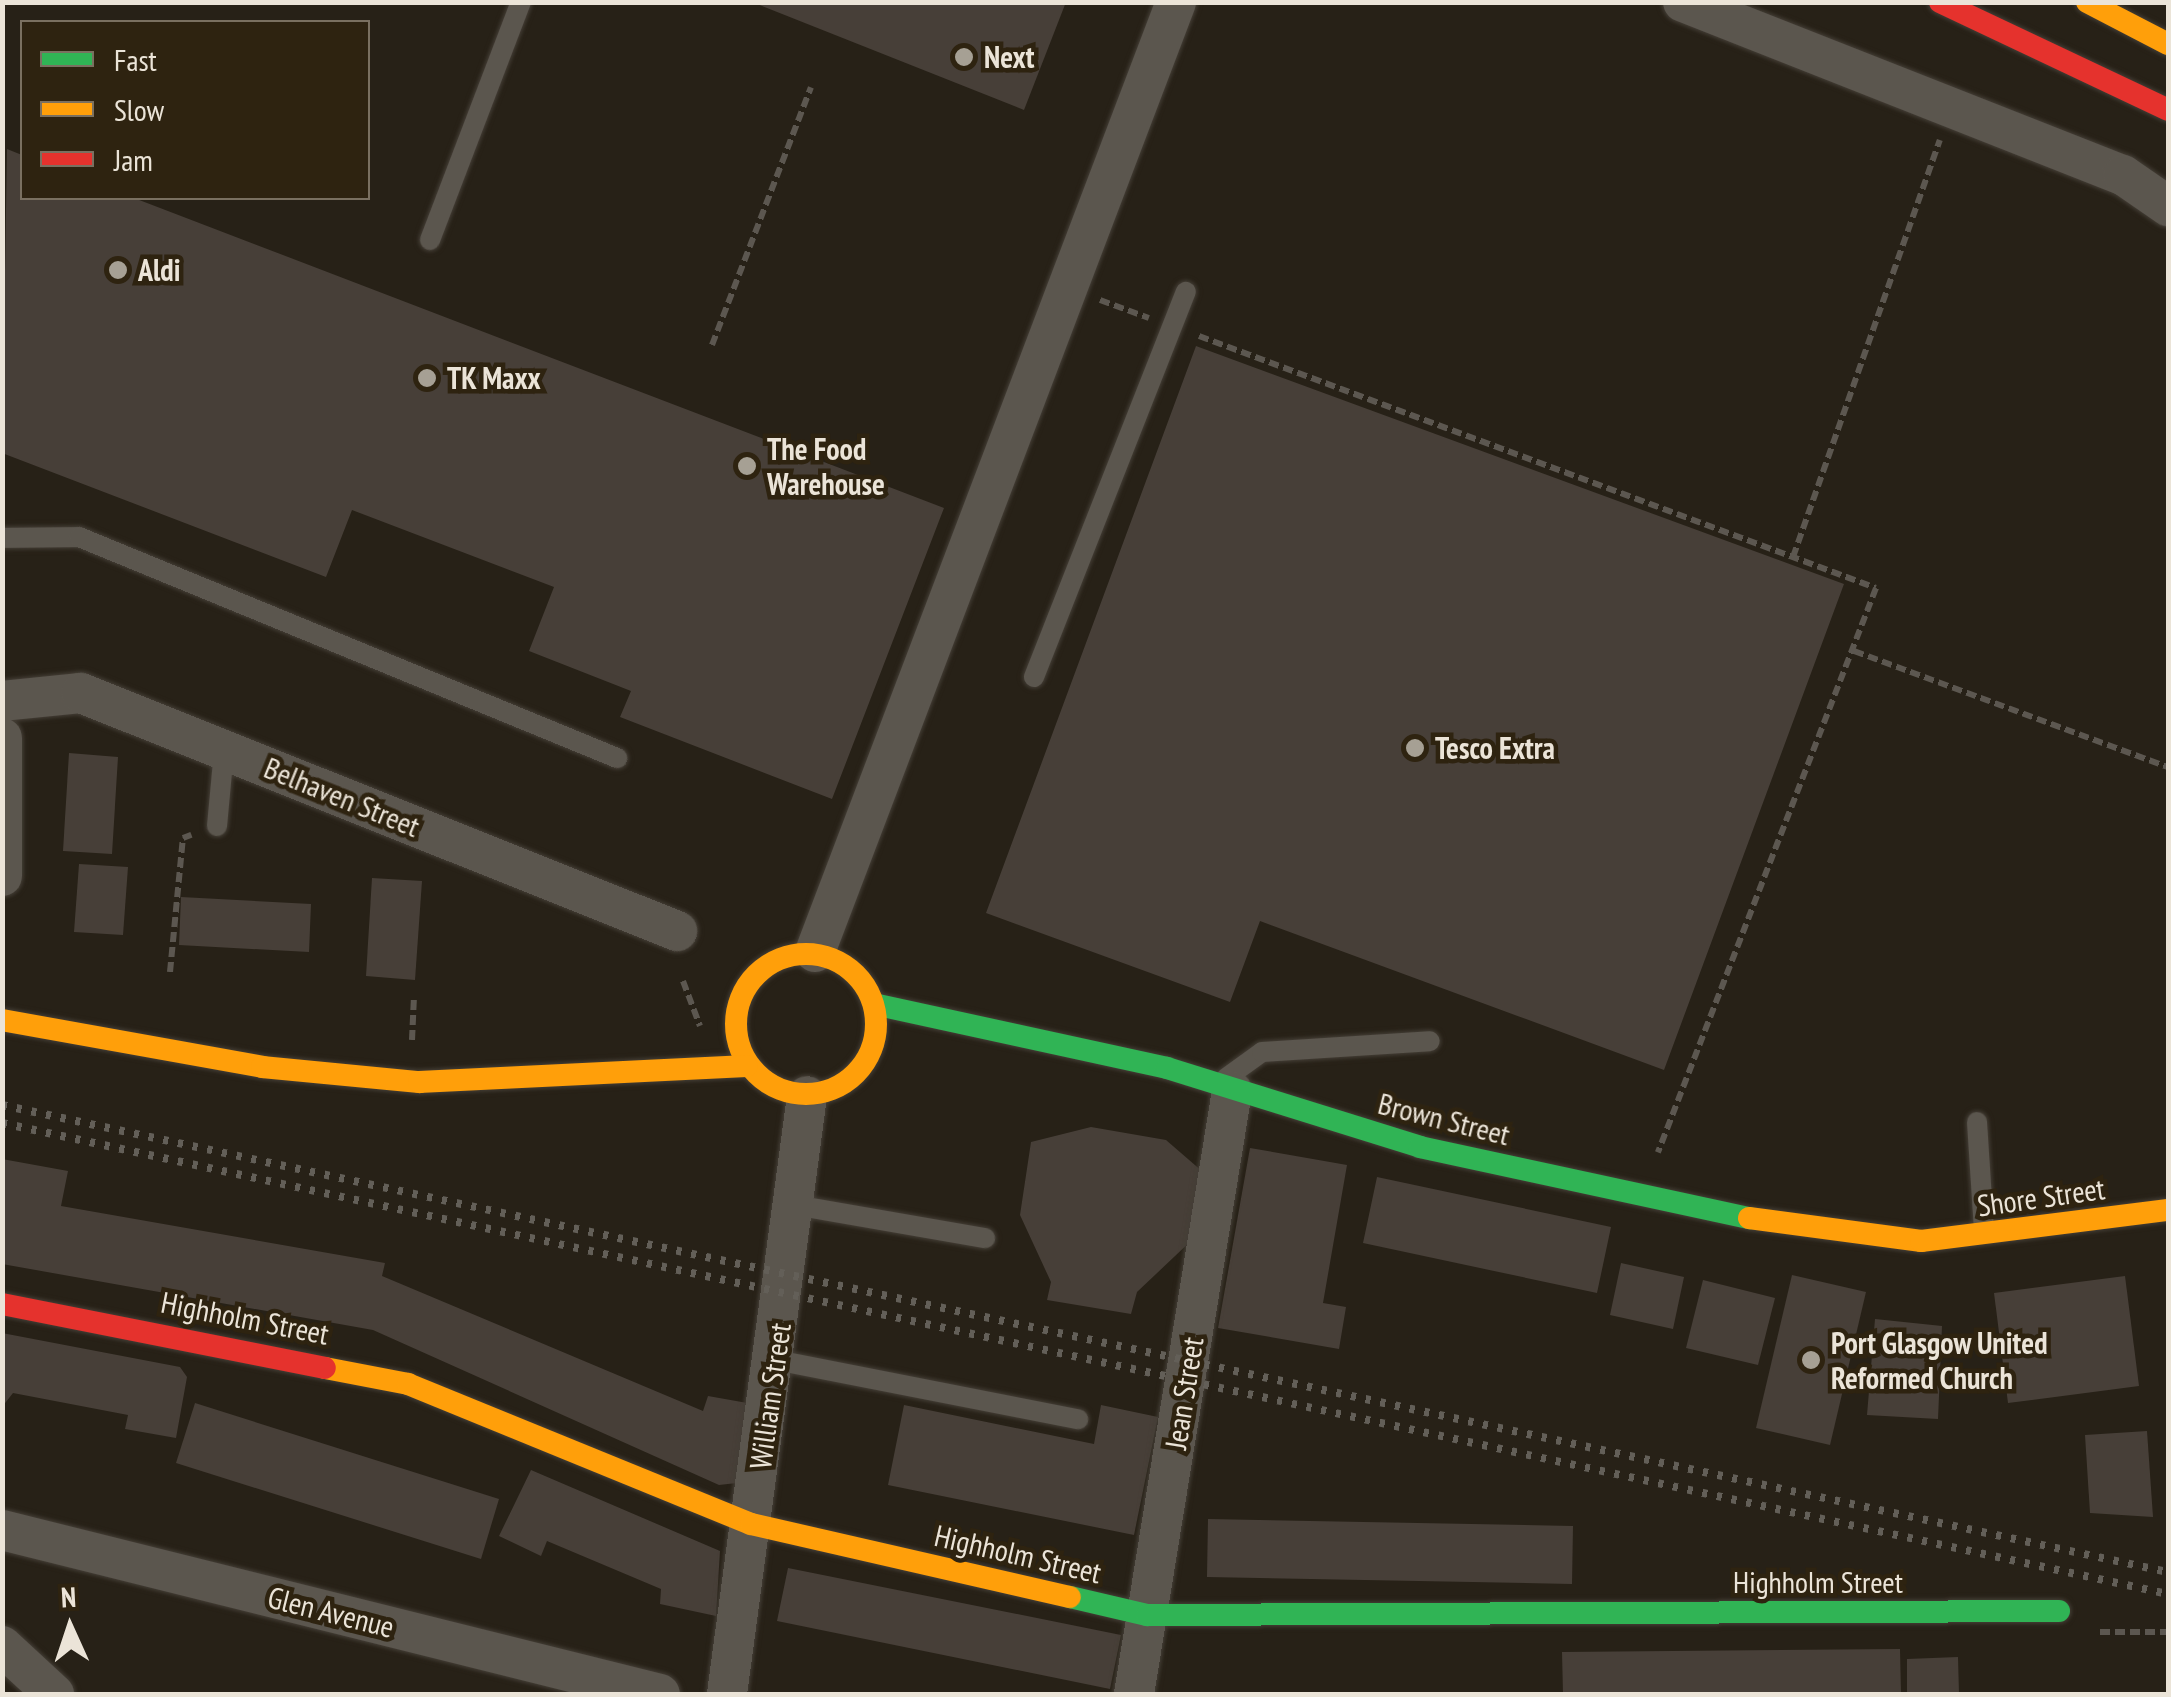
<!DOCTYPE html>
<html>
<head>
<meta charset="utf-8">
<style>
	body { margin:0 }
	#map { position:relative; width:2171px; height:1697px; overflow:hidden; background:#272117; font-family:"PT Sans Narrow",sans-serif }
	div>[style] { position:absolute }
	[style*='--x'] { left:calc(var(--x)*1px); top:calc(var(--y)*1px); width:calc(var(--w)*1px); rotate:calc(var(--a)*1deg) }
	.building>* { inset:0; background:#473f38 }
	.path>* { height:6px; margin-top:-3px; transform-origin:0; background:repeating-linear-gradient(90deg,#5c5750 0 10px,transparent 0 15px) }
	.roads { filter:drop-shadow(0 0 2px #443e36) drop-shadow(0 0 2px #443e36) }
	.lane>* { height:20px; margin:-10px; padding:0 10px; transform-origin:10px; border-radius:10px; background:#5b564e }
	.street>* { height:40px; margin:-20px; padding:0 20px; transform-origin:20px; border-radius:20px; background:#5b564e }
	.fast>* { height:22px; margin:-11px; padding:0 11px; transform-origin:11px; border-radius:11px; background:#30b455 }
	.slow>* { height:22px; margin:-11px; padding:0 11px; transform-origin:11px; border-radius:11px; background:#ff9f0a }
	.slow>.ring { margin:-11px; padding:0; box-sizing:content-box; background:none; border:22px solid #ff9f0a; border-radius:50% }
	.jam>* { height:22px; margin:-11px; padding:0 11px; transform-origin:11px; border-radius:11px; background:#e5322d }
	.rail>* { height:8px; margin-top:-4px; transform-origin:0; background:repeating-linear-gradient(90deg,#635f58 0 5px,transparent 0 15px) }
	.dots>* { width:28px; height:28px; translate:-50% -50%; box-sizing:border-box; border:5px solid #2e2310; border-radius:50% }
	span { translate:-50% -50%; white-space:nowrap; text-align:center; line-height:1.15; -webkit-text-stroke:9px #2e2310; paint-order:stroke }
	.poi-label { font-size:30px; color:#ebe4d8; font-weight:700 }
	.left { translate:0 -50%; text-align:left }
	.street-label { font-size:30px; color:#ebe4d8 }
	.frame { position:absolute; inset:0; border:5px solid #ebe4d8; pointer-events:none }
	.legend { position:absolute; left:20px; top:20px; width:350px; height:180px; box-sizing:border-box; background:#2e2310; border:2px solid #7a7060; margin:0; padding:12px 18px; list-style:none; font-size:30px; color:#ebe4d8 }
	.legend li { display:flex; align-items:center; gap:20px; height:50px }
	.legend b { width:50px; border:2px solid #7a7060 }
	.north { position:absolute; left:20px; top:1577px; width:100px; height:100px; -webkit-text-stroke:8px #2e2310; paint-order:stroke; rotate:357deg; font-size:28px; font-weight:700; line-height:40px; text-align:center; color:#ebe4d8 }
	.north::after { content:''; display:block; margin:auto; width:35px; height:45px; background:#ebe4d8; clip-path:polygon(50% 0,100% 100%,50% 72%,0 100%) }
</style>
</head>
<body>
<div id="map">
	<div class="building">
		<div style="clip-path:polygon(752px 2px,1066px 2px,1024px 110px)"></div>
		<div style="clip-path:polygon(7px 149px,22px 155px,22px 198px,134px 198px,944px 508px,832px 799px,620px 717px,631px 691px,529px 651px,554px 587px,352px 510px,326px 577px,2px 453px)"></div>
		<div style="clip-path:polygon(1196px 346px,1844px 584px,1664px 1070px,1260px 921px,1230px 1002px,986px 913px)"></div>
		<div style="clip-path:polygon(69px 753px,118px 757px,112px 854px,63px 851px)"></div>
		<div style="clip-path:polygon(79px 864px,128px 867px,123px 935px,74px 932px)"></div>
		<div style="clip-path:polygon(372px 878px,422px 881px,415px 980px,366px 976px)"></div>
		<div style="clip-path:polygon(181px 897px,311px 904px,309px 952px,179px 945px)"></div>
		<div style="clip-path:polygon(1091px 1127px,1166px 1140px,1203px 1172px,1193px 1239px,1137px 1292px,1131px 1314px,1047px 1300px,1051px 1282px,1020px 1215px,1031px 1142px)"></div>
		<div style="clip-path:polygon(1250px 1148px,1347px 1165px,1323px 1303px,1346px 1307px,1339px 1349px,1218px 1328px)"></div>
		<div style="clip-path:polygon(2px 1159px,68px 1171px,61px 1206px,385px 1263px,382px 1276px,703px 1411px,708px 1396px,753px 1404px,737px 1483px,719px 1485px,373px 1330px,2px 1264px)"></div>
		<div style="clip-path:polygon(1377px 1177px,1611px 1227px,1597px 1293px,1363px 1243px)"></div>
		<div style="clip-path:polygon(1621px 1263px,1684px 1277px,1673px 1329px,1610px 1315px)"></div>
		<div style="clip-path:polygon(1792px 1275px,1866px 1292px,1830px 1445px,1756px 1428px)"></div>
		<div style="clip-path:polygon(2125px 1276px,2139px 1386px,2008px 1403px,1994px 1293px)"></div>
		<div style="clip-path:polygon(1703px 1280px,1775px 1298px,1758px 1365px,1686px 1348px)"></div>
		<div style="clip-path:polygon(1875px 1319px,1942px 1326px,1938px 1419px,1867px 1415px)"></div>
		<div style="clip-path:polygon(2px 1333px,180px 1367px,187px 1377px,176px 1438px,125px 1429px,128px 1415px,13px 1393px,2px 1407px)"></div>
		<div style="clip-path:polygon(195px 1403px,499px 1499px,481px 1559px,176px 1463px)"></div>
		<div style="clip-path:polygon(904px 1405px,1094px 1444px,1101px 1405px,1158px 1417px,1134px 1535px,888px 1485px)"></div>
		<div style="clip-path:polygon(2147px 1431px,2153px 1517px,2090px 1513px,2085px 1435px)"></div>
		<div style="clip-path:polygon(531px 1470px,720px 1551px,716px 1616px,660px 1604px,661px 1589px,547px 1541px,541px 1556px,499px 1536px)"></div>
		<div style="clip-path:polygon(1208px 1519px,1573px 1526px,1572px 1584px,1207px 1577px)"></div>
		<div style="clip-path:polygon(788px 1568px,1121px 1635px,1110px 1689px,777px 1621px)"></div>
		<div style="clip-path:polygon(1900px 1649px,1901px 1694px,1563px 1694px,1562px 1652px)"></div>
		<div style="clip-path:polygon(1958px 1657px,1959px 1694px,1907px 1694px,1907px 1659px)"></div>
	</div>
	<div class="path">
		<div style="--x:1100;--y:300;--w:52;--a:20.2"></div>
		<div style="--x:1199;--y:336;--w:722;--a:20.42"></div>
		<div style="--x:1876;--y:588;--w:605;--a:111.13"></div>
		<div style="--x:712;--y:345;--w:276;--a:-69"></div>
		<div style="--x:1793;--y:557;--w:442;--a:-70.6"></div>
		<div style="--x:1854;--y:651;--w:335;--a:20.3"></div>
		<div style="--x:170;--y:972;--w:135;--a:-84.5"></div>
		<div style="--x:183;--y:838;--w:9;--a:-21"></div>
		<div style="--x:683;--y:981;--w:48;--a:69.3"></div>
		<div style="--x:412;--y:1040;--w:44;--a:-87.4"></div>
		<div style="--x:2100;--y:1632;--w:68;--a:0"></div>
	</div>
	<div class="roads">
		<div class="lane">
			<div style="--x:430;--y:240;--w:255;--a:-69.1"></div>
			<div style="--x:2;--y:538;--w:77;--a:-0.7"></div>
			<div style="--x:79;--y:537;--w:582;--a:22.33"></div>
			<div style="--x:1034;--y:677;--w:414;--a:-68.5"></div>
			<div style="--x:217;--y:826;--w:76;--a:-84.7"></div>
			<div style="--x:1226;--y:1078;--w:44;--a:-35.8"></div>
			<div style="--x:1262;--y:1052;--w:168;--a:-3.7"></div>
			<div style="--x:1977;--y:1122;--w:107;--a:86.3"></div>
			<div style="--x:795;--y:1205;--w:193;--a:9.9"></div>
			<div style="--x:776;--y:1360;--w:308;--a:11.1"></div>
		</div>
		<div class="street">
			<div style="--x:1683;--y:2;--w:473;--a:21.5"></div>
			<div style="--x:2123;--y:175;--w:55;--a:34.6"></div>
			<div style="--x:2;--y:701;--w:79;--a:-5.8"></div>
			<div style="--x:81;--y:693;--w:642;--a:21.77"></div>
			<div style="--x:2;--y:738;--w:138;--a:90"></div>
			<div style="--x:815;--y:952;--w:1016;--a:-69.19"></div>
			<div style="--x:2;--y:1530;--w:678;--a:14"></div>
			<div style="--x:2;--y:1646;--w:71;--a:42.7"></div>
			<div style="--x:727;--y:1694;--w:603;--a:-82.38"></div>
			<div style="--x:1134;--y:1694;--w:611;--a:-80.77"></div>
		</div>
		<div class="fast">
			<div style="--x:874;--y:1004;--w:300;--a:12.3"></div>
			<div style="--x:1167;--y:1068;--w:265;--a:17.3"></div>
			<div style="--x:1420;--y:1147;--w:337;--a:12.2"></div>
			<div style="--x:1070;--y:1597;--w:79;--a:13.2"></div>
			<div style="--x:1147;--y:1615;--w:912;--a:-0.25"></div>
		</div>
		<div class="slow">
			<div style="--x:2087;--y:2;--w:91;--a:27.4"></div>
			<div class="ring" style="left:736px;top:954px;width:118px;height:118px"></div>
			<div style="--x:2;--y:1020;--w:264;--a:10.2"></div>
			<div style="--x:262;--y:1067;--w:158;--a:5.5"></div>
			<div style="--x:419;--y:1082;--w:328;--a:-2.8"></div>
			<div style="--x:1749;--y:1218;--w:174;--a:7.6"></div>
			<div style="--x:1921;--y:1241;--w:249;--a:-7.2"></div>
			<div style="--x:325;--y:1368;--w:85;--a:10.9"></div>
			<div style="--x:408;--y:1384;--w:370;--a:22.2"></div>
			<div style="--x:751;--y:1524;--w:327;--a:12.9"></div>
		</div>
		<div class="jam">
			<div style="--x:1940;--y:2;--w:252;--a:25.3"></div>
			<div style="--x:2;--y:1304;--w:329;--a:11.2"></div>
		</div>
	</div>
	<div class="rail">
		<div style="--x:2;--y:1105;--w:2216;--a:12.17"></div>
		<div style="--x:2;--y:1123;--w:2217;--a:12.27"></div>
	</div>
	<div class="dots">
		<div style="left:964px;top:57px;background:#a6a094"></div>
		<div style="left:118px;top:270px;background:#a6a094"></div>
		<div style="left:427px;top:378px;background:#a6a094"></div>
		<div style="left:747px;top:466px;background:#a6a094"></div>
		<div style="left:1415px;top:748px;background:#a6a094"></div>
		<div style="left:1811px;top:1360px;background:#a6a094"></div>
	</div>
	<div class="poi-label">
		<span class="left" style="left:984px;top:57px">Next</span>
		<span class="left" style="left:138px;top:270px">Aldi</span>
		<span class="left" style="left:447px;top:378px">TK Maxx</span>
		<span class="left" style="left:767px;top:466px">The Food<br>Warehouse</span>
		<span class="left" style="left:1435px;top:748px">Tesco Extra</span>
		<span class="left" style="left:1831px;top:1360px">Port Glasgow United<br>Reformed Church</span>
	</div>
	<div class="street-label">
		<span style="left:342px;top:797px;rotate:22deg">Belhaven Street</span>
		<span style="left:1444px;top:1119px;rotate:14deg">Brown Street</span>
		<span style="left:2041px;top:1197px;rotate:-8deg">Shore Street</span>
		<span style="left:245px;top:1318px;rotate:11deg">Highholm Street</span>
		<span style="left:1184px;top:1393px;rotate:-81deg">Jean Street</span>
		<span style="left:770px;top:1396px;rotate:-82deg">William Street</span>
		<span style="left:1018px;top:1554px;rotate:13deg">Highholm Street</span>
		<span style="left:1818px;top:1582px">Highholm Street</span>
		<span style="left:331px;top:1612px;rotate:14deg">Glen Avenue</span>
	</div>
	<div class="frame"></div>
	<ul class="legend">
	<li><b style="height:12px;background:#30b455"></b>Fast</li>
	<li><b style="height:12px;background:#ff9f0a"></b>Slow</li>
	<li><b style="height:12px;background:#e5322d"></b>Jam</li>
	</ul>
	<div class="north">N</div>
</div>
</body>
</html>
